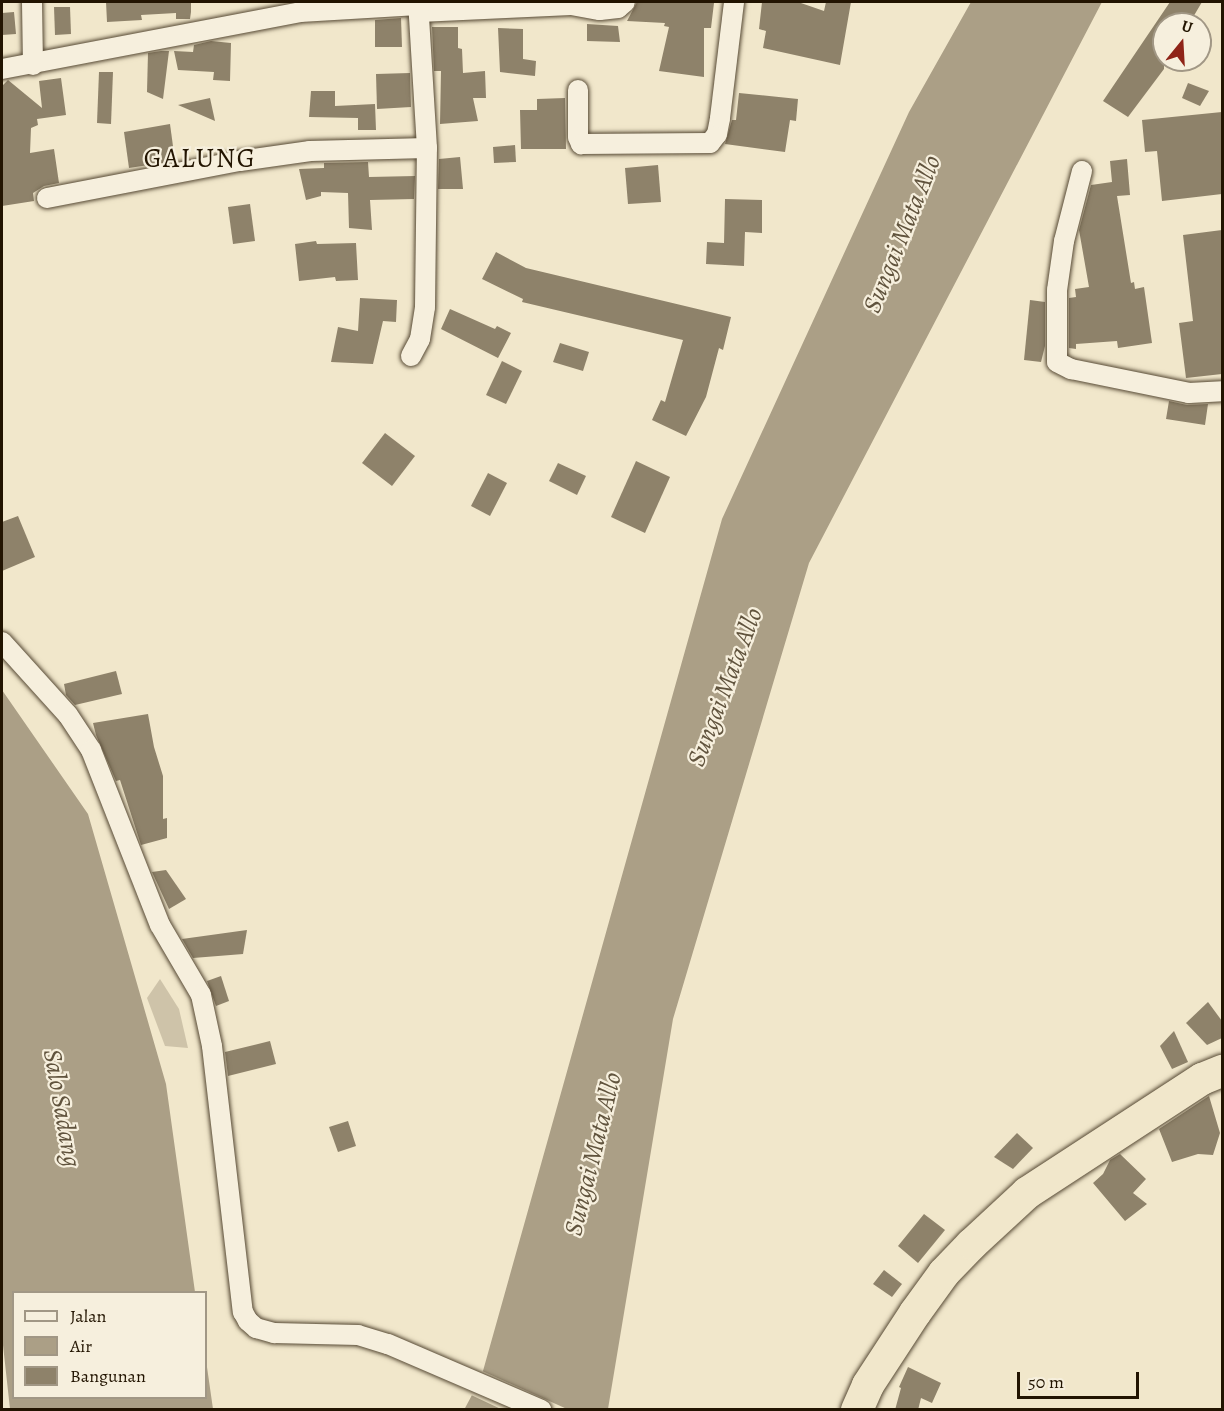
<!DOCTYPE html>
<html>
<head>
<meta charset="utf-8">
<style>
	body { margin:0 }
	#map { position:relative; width:1224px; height:1411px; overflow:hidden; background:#f1e7cb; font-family:Alegreya,serif }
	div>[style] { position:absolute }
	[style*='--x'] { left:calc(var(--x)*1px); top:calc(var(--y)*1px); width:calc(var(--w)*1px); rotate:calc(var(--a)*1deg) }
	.green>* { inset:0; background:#cec3a9 }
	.water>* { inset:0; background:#ab9f86 }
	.pier>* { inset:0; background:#f1e7cb }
	.building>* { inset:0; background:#8e826a }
	.roads { filter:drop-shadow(0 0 2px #564934) drop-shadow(0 0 2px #564934) }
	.minor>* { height:20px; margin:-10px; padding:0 10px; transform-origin:10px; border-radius:10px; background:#f6efdd }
	.trunk>* { height:32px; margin:-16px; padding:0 16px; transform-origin:16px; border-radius:16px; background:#f1e7cb }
	span { translate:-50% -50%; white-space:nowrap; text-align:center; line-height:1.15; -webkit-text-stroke:4.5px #f6efdd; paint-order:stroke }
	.water-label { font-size:26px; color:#60533d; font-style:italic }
	.quarter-label { font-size:27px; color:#221401; letter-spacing:1.5px }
	.frame { position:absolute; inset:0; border:3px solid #221401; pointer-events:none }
	.legend { position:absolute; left:12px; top:1291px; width:195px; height:108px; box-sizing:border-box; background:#f6efdd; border:2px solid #a19785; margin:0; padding:8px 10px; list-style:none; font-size:18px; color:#221401 }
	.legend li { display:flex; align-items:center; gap:12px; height:30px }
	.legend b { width:30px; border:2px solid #a19785 }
	.north { position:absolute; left:1152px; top:12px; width:60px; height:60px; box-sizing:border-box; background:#f6efdd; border:2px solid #a19785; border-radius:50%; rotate:18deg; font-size:16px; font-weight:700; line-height:24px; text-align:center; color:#221401 }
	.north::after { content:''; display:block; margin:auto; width:21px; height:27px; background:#8f2418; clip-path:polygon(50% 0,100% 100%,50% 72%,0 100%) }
	.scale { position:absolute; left:1017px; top:1372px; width:122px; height:27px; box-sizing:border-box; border:3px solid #221401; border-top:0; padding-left:8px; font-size:18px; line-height:21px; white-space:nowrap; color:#221401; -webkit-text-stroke:4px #f6efdd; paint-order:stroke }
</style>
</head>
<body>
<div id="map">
	<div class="green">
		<div style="clip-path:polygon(160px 979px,179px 1009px,188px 1048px,165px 1046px,147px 998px)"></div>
	</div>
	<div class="water">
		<div style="clip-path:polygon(971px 2px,1102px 2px,809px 563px,673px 1019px,608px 1409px,464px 1410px,481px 1378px,722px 519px,909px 112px)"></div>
		<div style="clip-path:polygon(2px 690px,88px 814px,166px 1084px,195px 1292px,14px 1292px,14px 1398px,206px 1398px,206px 1360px,213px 1409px,10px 1409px,2px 1336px)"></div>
	</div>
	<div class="pier">
		<div style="clip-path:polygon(480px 1370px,567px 1409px,503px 1410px,469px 1394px)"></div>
	</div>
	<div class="building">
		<div style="clip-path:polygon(106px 2px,191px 2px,191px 12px,190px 19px,176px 19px,176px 13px,141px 15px,142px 20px,107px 22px)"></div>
		<div style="clip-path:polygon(637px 2px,714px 3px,711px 28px,704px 28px,704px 77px,659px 71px,669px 27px,664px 26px,665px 23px,627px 21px)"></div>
		<div style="clip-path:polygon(762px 2px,798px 2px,824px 11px,826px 2px,851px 2px,840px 65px,763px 48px,766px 31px,759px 29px)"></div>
		<div style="clip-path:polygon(1170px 2px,1202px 2px,1189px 24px,1164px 24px,1164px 69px,1128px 117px,1103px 101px)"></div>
		<div style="clip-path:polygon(54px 7px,70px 7px,71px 34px,55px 35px)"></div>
		<div style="clip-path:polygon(14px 12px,16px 34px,2px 35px,2px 13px)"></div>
		<div style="clip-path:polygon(401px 18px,402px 47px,375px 47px,375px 20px)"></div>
		<div style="clip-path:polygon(587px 24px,618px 26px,620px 42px,587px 41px)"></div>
		<div style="clip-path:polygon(432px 27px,458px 27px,458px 48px,462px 49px,463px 73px,485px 71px,486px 98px,473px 98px,478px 121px,440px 124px,441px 71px,434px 71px)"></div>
		<div style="clip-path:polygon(498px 28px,523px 29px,523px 59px,536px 61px,535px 76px,500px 72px)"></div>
		<div style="clip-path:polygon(211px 41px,231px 43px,230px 81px,213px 80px,214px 72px,178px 70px,174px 51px,193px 52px,194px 45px)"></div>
		<div style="clip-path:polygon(161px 51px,169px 51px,163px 99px,147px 92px,148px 53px)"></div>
		<div style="clip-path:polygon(99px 72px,113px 72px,111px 124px,97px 123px)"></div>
		<div style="clip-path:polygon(410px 73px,411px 107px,377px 109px,376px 74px)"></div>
		<div style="clip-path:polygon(61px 78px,66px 115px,37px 119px,38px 125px,31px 128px,30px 153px,54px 149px,59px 183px,44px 186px,33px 193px,34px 201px,2px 206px,2px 86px,8px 80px,42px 108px,39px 81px)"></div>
		<div style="clip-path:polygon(1188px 83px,1209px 91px,1200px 106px,1182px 98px)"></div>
		<div style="clip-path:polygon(311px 91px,335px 91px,335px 106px,375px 104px,376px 130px,358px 130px,358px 118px,309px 117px)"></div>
		<div style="clip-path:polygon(739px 93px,798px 99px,796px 121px,790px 120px,785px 152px,725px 144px,732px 120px,736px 120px)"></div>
		<div style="clip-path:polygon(210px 98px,215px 121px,178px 105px)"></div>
		<div style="clip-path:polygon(565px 98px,566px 149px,521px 149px,520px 110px,537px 110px,537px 99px)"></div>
		<div style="clip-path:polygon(1222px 112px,1222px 194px,1162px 201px,1157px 151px,1145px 152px,1142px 120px)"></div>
		<div style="clip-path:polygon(170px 124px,175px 161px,129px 168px,124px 132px)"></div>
		<div style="clip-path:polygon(515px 145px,516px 162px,494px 163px,493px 147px)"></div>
		<div style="clip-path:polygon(460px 157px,463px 189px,438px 189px,439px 159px)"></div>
		<div style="clip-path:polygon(1127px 159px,1130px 195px,1117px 196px,1131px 283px,1134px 282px,1135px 289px,1144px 287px,1152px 343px,1118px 348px,1117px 341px,1076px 344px,1076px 349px,1069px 348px,1069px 298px,1076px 297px,1075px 289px,1089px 287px,1079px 230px,1091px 185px,1112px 182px,1110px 161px)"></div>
		<div style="clip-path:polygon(368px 162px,369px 177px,415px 176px,414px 199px,370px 200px,372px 230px,349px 228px,348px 193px,321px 192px,321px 196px,306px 200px,299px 169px,324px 168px,324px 163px)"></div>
		<div style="clip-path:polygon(658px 165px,661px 202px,628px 204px,625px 168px)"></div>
		<div style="clip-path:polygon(725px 199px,762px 200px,762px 233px,745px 232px,744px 266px,706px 264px,707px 242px,724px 243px)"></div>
		<div style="clip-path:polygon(250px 204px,255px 241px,233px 244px,228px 207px)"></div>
		<div style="clip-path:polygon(1222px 230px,1222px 374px,1186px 378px,1179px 323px,1193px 321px,1183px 235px)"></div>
		<div style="clip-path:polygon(316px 241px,317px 244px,356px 243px,358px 280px,336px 281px,335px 277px,299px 281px,295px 244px)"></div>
		<div style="clip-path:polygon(496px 252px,526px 268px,731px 317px,723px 350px,719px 348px,706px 397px,686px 436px,652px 420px,661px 400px,665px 402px,683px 340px,522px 302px,523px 299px,482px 279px)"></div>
		<div style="clip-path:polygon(360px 298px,397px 300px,396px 322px,383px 321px,373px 364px,331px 362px,338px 327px,358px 331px)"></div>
		<div style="clip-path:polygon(1030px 300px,1045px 302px,1045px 346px,1041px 362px,1024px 360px)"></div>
		<div style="clip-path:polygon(450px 309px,495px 329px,497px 326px,511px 333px,498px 358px,441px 329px)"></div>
		<div style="clip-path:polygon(560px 343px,589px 352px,583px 371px,553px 362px)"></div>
		<div style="clip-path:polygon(502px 361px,522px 371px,506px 404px,486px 395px)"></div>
		<div style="clip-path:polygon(1169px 401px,1187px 405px,1208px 404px,1205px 425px,1166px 419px)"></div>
		<div style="clip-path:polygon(385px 433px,415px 456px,392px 486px,362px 463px)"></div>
		<div style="clip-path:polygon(636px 461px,670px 477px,645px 533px,611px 517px)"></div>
		<div style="clip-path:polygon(558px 463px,586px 476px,577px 495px,549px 481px)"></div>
		<div style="clip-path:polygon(488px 473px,507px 483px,490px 516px,471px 506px)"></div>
		<div style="clip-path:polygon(18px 516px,35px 557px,2px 571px,2px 522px)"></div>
		<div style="clip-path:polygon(116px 671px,122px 694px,75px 705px,66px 695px,64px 684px)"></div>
		<div style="clip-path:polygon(148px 714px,154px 747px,163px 776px,163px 819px,167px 818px,167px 838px,141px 845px,120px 780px,116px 781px,96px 735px,93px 723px)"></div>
		<div style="clip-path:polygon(166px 870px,186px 899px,169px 909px,152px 872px)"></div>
		<div style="clip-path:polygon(247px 930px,243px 954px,193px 958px,182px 939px)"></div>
		<div style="clip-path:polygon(221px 976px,229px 1001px,216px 1006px,207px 981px)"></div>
		<div style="clip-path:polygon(1208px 1002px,1222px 1021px,1222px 1038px,1207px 1045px,1186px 1023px)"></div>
		<div style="clip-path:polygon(1174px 1031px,1188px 1062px,1172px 1069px,1160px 1046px)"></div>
		<div style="clip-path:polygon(270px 1041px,276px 1064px,228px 1076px,225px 1052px)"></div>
		<div style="clip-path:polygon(1209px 1096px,1220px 1133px,1213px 1155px,1198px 1154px,1172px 1162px,1159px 1129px)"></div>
		<div style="clip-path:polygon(348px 1121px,356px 1146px,338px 1152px,329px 1127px)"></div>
		<div style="clip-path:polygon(1017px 1133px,1033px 1148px,1013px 1169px,994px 1157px)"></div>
		<div style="clip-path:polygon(1120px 1154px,1146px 1179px,1133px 1193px,1147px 1204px,1125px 1221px,1093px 1183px,1103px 1174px,1110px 1160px)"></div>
		<div style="clip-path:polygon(924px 1214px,945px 1230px,918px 1263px,898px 1246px)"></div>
		<div style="clip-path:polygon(884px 1270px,902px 1284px,892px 1297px,873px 1284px)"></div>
		<div style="clip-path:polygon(908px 1367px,941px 1383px,932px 1403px,921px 1398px,918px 1410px,895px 1410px,901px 1388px,899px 1387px)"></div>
	</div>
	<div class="roads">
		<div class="minor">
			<div style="--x:32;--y:2;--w:63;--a:89.1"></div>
			<div style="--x:419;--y:12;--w:152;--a:-2.6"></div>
			<div style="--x:571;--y:5;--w:29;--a:10"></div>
			<div style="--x:600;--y:10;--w:18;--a:-6"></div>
			<div style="--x:618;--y:8;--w:9;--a:-41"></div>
			<div style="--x:2;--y:69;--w:303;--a:-10.8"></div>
			<div style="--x:300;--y:12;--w:118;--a:-3.4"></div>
			<div style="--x:578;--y:90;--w:47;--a:90"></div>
			<div style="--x:578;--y:137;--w:8;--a:67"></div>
			<div style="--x:581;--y:144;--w:129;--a:-0.4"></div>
			<div style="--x:710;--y:143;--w:11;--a:-52"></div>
			<div style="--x:717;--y:134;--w:16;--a:-79"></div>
			<div style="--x:720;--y:118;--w:117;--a:-83.1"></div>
			<div style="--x:1082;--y:171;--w:72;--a:104.4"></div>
			<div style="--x:1064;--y:241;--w:49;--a:98.1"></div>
			<div style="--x:1057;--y:290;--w:72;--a:90"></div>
			<div style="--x:1057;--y:362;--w:16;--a:27"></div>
			<div style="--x:1071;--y:369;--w:120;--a:11.5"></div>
			<div style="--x:1189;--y:393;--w:33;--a:-3"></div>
			<div style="--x:47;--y:198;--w:197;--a:-10.9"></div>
			<div style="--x:240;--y:161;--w:71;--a:-8.1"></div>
			<div style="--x:310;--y:151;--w:117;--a:-1.5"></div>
			<div style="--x:427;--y:148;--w:146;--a:-93.5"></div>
			<div style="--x:411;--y:356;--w:19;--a:-62"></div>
			<div style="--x:420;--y:339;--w:32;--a:-81"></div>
			<div style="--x:425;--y:307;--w:159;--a:-89.3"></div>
			<div style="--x:2;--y:642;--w:98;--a:47.9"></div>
			<div style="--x:68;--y:715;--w:42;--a:56.7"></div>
			<div style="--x:91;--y:750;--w:188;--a:68.5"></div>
			<div style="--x:160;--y:925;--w:81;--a:59.6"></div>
			<div style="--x:201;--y:995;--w:52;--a:77.8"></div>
			<div style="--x:212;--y:1046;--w:268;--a:83.4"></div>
			<div style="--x:243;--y:1312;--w:10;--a:61"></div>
			<div style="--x:248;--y:1321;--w:11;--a:41"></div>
			<div style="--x:256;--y:1328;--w:19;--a:16"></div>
			<div style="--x:274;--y:1333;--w:84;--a:1.4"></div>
			<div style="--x:358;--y:1335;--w:31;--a:17"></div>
			<div style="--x:388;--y:1344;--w:167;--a:23.3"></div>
		</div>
		<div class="trunk">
			<div style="--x:857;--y:1410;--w:27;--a:-66"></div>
			<div style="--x:868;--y:1385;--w:86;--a:-56.9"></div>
			<div style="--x:915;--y:1313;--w:49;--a:-54.1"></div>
			<div style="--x:944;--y:1273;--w:40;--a:-46"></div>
			<div style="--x:972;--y:1244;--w:75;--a:-42.8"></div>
			<div style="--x:1027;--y:1193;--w:209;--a:-33.1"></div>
			<div style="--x:1202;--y:1079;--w:22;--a:-22"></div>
		</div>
	</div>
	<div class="water-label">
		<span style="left:902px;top:234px;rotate:-68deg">Sungai Mata Allo</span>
		<span style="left:725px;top:687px;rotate:-69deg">Sungai Mata Allo</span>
		<span style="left:62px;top:1108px;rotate:80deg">Salo Sadang</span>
		<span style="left:593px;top:1154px;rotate:-76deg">Sungai Mata Allo</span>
	</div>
	<div class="quarter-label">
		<span style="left:200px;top:159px">GALUNG</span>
	</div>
	<div class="frame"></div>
	<ul class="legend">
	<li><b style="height:8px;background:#f6efdd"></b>Jalan</li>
	<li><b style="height:16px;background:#ab9f86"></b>Air</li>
	<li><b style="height:16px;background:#8e826a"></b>Bangunan</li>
	</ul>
	<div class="north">U</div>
	<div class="scale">50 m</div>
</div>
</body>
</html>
